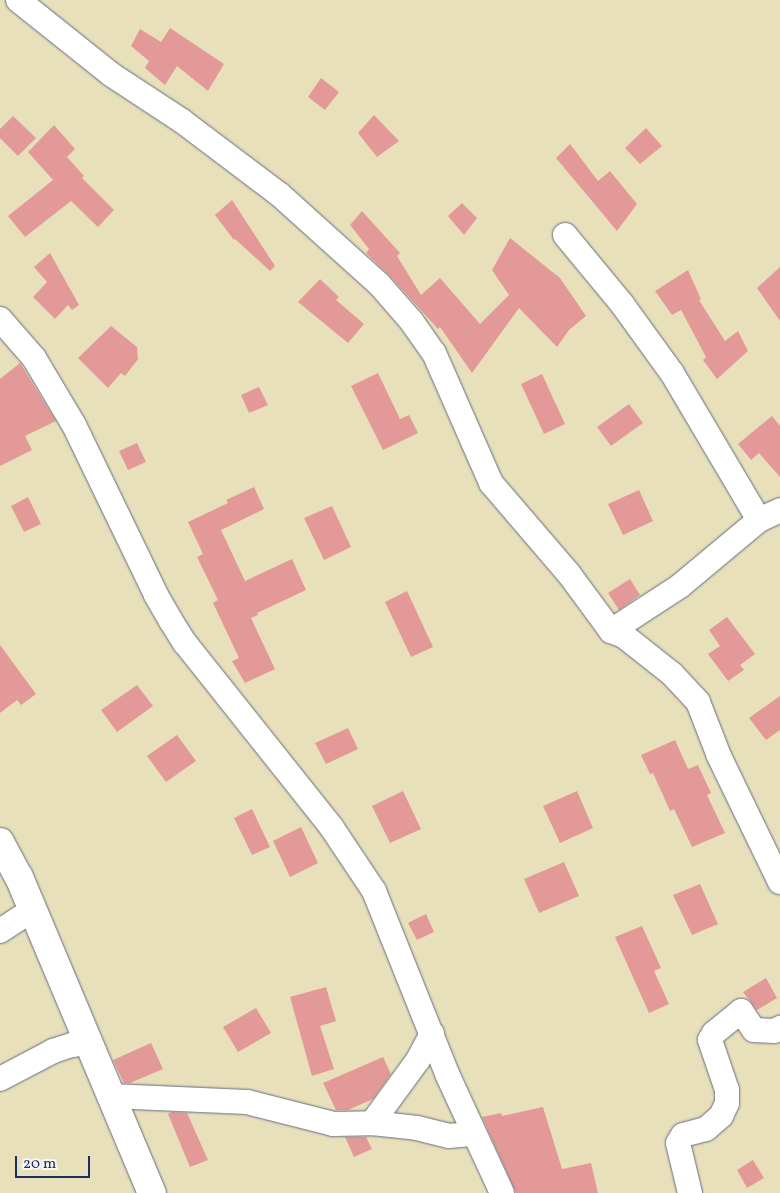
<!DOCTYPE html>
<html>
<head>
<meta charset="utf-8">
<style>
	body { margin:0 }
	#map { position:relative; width:780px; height:1193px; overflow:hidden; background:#e8e0bb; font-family:Vollkorn,serif }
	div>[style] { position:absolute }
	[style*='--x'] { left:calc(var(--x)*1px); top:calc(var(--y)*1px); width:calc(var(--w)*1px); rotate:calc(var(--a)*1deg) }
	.building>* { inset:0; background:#e49999 }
	.roads { filter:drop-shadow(0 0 1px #636d7f) drop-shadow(0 0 1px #636d7f) }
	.street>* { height:24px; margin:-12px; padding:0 12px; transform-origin:12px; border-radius:12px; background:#fff }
	.secondary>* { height:28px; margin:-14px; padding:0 14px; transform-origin:14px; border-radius:14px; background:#fff }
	span { translate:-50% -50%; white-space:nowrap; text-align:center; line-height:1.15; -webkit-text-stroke:4.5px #f6f6f2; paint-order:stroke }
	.scale { position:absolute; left:15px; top:1156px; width:75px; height:22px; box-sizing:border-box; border:2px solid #1b2f5e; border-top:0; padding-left:6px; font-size:15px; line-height:18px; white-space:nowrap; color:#1b2f5e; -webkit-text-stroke:4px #f6f6f2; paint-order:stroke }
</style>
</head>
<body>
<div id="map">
	<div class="building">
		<div style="clip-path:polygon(170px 28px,224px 64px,208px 91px,177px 66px,165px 85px,145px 68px,149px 61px,131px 46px,140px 29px,161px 42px)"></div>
		<div style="clip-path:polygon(321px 78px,339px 92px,325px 110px,308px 97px)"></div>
		<div style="clip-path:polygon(374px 115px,399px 141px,377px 157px,358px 133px)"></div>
		<div style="clip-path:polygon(13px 116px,36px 138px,18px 156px,0 138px,0 129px)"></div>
		<div style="clip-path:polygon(54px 125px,75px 149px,67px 157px,84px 176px,82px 178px,114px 210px,98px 227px,71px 201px,25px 237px,8px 216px,53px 180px,28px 152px)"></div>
		<div style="clip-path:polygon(646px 128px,662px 146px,640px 164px,625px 148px)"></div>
		<div style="clip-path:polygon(570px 144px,598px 181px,610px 171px,637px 204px,617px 231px,556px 158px)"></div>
		<div style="clip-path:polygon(232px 200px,275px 266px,270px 271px,235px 239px,234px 240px,215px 215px)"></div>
		<div style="clip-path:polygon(462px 203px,477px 218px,464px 235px,448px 216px)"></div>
		<div style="clip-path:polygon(362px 211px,400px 253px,397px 256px,421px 295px,440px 278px,480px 324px,509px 295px,492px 270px,510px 238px,560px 278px,586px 316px,569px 330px,557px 347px,519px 308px,472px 373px,440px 327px,438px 329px,389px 275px,366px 253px,369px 249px,350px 225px)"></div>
		<div style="clip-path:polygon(50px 253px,79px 305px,72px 310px,68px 305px,55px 319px,33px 297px,47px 282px,34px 267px)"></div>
		<div style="clip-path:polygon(780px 267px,780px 321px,757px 288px)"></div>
		<div style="clip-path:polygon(688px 270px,701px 299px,699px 300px,725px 341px,738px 331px,748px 351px,717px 379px,703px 360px,706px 357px,681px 310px,672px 315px,655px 291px)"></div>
		<div style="clip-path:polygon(320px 279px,339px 297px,336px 300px,364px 324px,348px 343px,298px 302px)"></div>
		<div style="clip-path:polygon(111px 326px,137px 347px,138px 359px,125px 376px,121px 373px,108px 388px,78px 358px)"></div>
		<div style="clip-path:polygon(20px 363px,56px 421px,25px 436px,32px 450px,0 466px,0 379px)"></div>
		<div style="clip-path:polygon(378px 373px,400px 419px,409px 415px,418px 433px,383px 450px,351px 386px)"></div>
		<div style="clip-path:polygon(542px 374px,565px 424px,544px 434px,521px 384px)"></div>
		<div style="clip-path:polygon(259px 387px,268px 405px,249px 413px,241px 395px)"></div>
		<div style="clip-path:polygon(629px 404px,643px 423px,611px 446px,597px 427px)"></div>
		<div style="clip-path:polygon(772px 416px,780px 426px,780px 477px,759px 453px,751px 460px,738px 444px)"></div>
		<div style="clip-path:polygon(137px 443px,146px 462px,128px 470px,119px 451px)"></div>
		<div style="clip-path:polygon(254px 487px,264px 509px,221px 530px,245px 581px,292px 559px,306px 590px,257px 613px,258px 615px,251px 618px,275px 669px,245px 683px,232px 661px,239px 658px,213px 603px,218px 600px,197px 557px,203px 554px,188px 522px,228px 503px,226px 500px)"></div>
		<div style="clip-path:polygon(639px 490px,653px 521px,623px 535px,608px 504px)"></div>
		<div style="clip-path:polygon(28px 497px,41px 524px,24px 532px,11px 506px)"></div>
		<div style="clip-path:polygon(332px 506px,351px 547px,324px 560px,304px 518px)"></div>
		<div style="clip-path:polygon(630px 579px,640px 595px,619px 610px,608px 593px)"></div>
		<div style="clip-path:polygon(407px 591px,433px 647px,411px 657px,385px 602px)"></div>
		<div style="clip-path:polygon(727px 617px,755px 654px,740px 665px,744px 670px,728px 681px,708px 654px,720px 646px,709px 630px)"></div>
		<div style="clip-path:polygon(0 645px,36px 694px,21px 705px,17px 700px,0 713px)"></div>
		<div style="clip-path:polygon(137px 685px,153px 706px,117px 732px,101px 710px)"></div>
		<div style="clip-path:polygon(780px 696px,780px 730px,766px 740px,749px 718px)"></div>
		<div style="clip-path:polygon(348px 728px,358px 749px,326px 764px,315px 743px)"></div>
		<div style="clip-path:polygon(177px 735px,196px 761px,166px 782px,147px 756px)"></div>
		<div style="clip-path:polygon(675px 740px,688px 769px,698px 765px,711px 793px,707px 795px,725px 833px,692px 847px,674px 809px,670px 811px,653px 773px,650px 774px,641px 755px)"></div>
		<div style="clip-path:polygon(403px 791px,421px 829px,390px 843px,372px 806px)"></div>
		<div style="clip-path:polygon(577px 791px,593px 828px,560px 843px,543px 806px)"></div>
		<div style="clip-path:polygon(252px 809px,270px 847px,252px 855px,234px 818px)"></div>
		<div style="clip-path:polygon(301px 827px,318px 863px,290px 877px,273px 841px)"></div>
		<div style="clip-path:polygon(564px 862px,579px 896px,539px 913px,524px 879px)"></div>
		<div style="clip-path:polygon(700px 884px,718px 924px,692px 935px,673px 895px)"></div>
		<div style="clip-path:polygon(426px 914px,434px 932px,417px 940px,408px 923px)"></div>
		<div style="clip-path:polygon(642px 926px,661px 968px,654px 971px,669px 1004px,649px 1013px,615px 937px)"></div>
		<div style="clip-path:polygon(766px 978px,777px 998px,757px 1010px,743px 992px)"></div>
		<div style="clip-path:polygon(326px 987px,336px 1021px,320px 1026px,334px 1069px,312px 1076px,290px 997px)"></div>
		<div style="clip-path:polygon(256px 1008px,271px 1033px,238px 1052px,223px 1027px)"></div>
		<div style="clip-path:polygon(151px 1043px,163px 1069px,130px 1083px,124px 1083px,113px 1060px)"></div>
		<div style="clip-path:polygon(383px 1057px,391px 1074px,373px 1099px,348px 1110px,336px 1110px,323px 1083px)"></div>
		<div style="clip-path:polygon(543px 1107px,562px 1169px,591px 1163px,598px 1193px,516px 1193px,482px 1117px,501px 1113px,502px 1116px)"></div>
		<div style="clip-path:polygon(172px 1112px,187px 1113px,208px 1160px,190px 1167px,168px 1114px)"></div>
		<div style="clip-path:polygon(345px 1137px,366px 1137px,372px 1149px,354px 1157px)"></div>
		<div style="clip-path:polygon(753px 1160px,764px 1178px,747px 1188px,737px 1170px)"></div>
	</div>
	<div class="roads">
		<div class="street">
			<div style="--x:18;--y:0;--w:120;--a:38.6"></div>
			<div style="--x:112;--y:75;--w:84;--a:33.3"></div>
			<div style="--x:182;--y:121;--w:121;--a:37"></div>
			<div style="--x:279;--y:194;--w:135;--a:42"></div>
			<div style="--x:379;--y:284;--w:50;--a:49"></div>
			<div style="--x:412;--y:322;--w:38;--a:55"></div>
			<div style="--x:434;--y:353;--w:142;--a:66.3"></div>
			<div style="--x:491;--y:483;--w:120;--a:49.4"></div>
			<div style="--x:569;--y:574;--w:71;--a:53.6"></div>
			<div style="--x:611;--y:631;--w:14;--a:21"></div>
			<div style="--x:624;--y:636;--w:61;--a:38.4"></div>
			<div style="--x:672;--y:674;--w:38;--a:47"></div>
			<div style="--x:698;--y:702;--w:58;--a:68.7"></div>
			<div style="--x:719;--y:756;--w:140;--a:64.2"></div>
			<div style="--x:565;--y:235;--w:89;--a:50.4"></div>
			<div style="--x:622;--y:304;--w:85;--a:54.1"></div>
			<div style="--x:672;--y:373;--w:171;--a:59.4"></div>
			<div style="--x:759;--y:520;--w:103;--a:140.1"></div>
			<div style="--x:680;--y:586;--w:82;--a:146.9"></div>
			<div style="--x:0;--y:319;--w:52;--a:48.9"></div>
			<div style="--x:34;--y:358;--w:78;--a:59.2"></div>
			<div style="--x:74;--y:425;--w:189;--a:64.2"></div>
			<div style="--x:156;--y:595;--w:30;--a:60"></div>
			<div style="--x:171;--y:621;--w:26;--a:58"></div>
			<div style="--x:185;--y:643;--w:236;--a:51.5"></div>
			<div style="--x:332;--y:828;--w:76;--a:56.3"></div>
			<div style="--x:374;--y:891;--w:199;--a:68.2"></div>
			<div style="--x:448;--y:1076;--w:129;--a:65.2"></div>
			<div style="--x:759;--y:520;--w:23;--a:-25"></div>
			<div style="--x:0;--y:931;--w:38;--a:-33"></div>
			<div style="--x:0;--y:1079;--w:60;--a:-27.8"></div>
			<div style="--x:53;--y:1051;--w:20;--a:-18"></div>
			<div style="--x:72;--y:1045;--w:15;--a:-8"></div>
			<div style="--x:110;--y:1096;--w:137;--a:2.5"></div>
			<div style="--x:247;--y:1102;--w:89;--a:14.3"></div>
			<div style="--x:333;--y:1124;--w:39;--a:-1"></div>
			<div style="--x:372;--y:1123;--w:45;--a:6.3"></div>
			<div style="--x:417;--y:1128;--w:33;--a:14"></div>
			<div style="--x:449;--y:1136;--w:25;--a:-5"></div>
			<div style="--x:372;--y:1123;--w:78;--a:-53.9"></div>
			<div style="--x:418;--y:1060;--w:30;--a:-62"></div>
			<div style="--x:690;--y:1193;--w:51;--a:-103.5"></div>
			<div style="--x:678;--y:1143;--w:9;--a:-58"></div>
			<div style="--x:683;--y:1135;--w:24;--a:-15"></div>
			<div style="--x:706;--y:1129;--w:20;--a:-41"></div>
			<div style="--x:721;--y:1116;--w:14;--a:-65"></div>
			<div style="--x:727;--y:1103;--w:13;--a:-90"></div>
			<div style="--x:727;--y:1090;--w:53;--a:-108.8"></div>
			<div style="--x:710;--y:1040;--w:8;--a:-60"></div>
			<div style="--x:714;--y:1033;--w:35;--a:-39"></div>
			<div style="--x:741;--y:1011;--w:23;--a:56"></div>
			<div style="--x:754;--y:1030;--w:20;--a:3"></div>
			<div style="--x:774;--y:1031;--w:7;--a:-27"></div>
		</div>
		<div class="secondary">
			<div style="--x:0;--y:842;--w:40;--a:62"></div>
			<div style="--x:19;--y:877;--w:343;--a:67.2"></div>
		</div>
	</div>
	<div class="scale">20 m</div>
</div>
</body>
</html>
